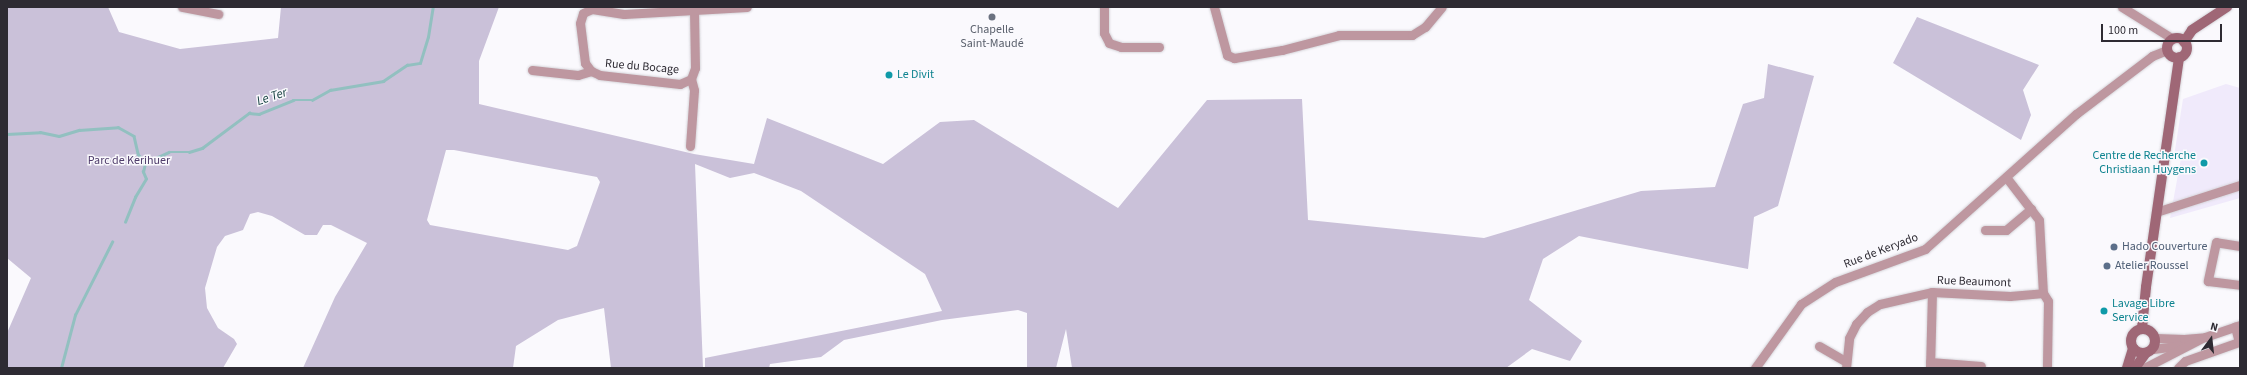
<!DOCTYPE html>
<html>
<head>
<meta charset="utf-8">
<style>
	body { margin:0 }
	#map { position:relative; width:2247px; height:375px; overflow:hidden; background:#faf9fd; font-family:"Source Sans 3",sans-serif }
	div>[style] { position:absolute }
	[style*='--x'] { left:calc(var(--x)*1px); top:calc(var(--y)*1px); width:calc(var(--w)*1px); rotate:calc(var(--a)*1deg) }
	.built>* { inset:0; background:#f0eafb }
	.green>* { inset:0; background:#cac1d9 }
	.stream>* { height:2.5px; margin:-1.25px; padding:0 1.25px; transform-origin:1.25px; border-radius:1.25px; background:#92c0c0 }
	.roads { filter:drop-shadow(0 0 1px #d5d4d9) drop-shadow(0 0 1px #d5d4d9) }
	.street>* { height:9px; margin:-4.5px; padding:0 4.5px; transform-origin:4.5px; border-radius:4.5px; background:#be97a0 }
	.secondary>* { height:10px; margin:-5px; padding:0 5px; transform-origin:5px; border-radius:5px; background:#9f6776 }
	.secondary>.ring { margin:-5px; padding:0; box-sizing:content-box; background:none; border:10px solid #9f6776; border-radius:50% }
	.dots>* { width:11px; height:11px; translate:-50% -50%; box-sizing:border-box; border:2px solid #faf9fd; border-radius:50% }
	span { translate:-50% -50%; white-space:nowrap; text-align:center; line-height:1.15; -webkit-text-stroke:3px #faf9fd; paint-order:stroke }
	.worship-label { font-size:12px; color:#5b616d }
	.street-label { font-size:12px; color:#2e2b33 }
	.culture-label { font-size:12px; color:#0d838f }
	.left { translate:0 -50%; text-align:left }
	.right { translate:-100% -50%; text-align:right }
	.park-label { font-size:12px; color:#4f3d6b }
	.service-label { font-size:12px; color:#4e5e75 }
	.water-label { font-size:13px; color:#103c3c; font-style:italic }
	.frame { position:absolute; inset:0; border:8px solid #2e2b33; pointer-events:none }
	.north { position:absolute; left:2191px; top:319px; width:40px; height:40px; -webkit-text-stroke:3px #faf9fd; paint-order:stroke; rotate:15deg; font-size:11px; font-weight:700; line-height:16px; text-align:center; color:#2e2b33 }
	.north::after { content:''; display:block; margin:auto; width:14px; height:18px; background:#2e2b33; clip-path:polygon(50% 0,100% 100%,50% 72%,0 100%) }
	.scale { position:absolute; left:2101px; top:24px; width:121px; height:18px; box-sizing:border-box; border:2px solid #2e2b33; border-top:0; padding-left:5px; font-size:12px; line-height:14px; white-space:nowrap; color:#2e2b33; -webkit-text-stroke:3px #faf9fd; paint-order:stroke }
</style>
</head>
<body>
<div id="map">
	<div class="built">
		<div style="clip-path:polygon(2226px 84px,2240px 88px,2240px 198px,2170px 218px,2182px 153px,2174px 156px,2183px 99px)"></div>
	</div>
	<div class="green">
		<div style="clip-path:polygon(evenodd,7px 7px,108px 7px,119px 32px,180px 49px,278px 38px,281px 7px,499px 7px,479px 61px,479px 104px,694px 154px,754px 164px,767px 118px,883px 164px,940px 122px,974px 120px,1118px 208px,1207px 100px,1302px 99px,1308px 220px,1484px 238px,1641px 191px,1715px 187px,1743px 104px,1764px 98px,1768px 64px,1814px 76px,1778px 206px,1754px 217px,1748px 269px,1579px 236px,1543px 259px,1529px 300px,1582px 341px,1570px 361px,1532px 349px,1506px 368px,1072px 368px,1066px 329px,1056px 368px,1027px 368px,1027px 313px,1018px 310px,942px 320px,844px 340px,821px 357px,770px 364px,769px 368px,705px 368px,705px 358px,942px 311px,925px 274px,801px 191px,754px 173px,730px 178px,695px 164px,703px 368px,611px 368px,604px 308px,558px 320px,516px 346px,513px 368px,303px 368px,335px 297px,367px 243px,331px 225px,323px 225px,317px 235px,305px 235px,272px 216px,258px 212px,250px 214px,243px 230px,225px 236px,217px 247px,205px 288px,207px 308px,218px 328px,234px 339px,237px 344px,223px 368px,7px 368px,7px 333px,31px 278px,7px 258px,7px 7px,446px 150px,454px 150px,597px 177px,600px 182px,577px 246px,568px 250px,430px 225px,427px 220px,446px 150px)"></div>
		<div style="clip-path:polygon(1917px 17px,2039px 65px,2023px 90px,2031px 115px,2021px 140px,1893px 63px)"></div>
	</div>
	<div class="stream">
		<div style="--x:7;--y:134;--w:33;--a:-3"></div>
		<div style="--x:40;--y:132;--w:19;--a:12"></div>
		<div style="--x:59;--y:136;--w:21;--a:-17"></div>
		<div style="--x:79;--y:130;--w:39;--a:-4"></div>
		<div style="--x:118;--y:127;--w:18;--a:29"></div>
		<div style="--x:134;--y:136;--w:18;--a:77"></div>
		<div style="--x:138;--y:154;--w:11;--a:52"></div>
		<div style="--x:125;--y:222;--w:27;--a:-68"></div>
		<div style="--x:135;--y:197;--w:21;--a:-59"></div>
		<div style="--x:146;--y:179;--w:8;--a:-113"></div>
		<div style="--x:143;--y:172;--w:9;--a:-77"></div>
		<div style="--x:145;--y:163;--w:26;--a:-25"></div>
		<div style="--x:169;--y:152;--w:20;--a:0"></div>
		<div style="--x:189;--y:152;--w:14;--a:-17"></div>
		<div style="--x:202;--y:148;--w:59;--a:-36.7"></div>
		<div style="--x:249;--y:113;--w:10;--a:6"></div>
		<div style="--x:259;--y:114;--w:37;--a:-22"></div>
		<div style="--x:293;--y:100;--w:19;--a:0"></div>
		<div style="--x:312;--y:100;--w:21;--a:-29"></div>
		<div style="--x:330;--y:90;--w:54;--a:-9.6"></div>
		<div style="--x:383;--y:81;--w:29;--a:-34"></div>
		<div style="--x:407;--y:65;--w:13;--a:-9"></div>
		<div style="--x:420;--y:63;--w:27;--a:-73"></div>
		<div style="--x:428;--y:37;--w:30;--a:-81"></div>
		<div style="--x:61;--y:368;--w:55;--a:-75.2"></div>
		<div style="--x:75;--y:315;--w:82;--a:-63.1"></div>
	</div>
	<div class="roads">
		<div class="street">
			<div style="--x:182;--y:7;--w:37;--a:11"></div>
			<div style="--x:1104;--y:7;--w:26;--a:90"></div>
			<div style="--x:1104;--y:33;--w:11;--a:63"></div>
			<div style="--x:1109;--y:43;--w:13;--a:18"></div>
			<div style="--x:1121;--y:47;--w:38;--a:0"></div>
			<div style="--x:1214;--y:7;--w:50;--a:74.8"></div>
			<div style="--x:1227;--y:55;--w:8;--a:23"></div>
			<div style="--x:1234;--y:58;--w:49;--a:-9.5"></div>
			<div style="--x:1282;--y:50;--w:59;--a:-14.7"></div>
			<div style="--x:1339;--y:35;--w:73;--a:0"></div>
			<div style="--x:1412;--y:35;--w:15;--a:-32"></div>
			<div style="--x:1425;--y:27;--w:26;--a:-50"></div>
			<div style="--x:2122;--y:7;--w:60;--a:32.1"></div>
			<div style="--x:694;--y:10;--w:58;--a:89"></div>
			<div style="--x:695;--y:68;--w:12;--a:110"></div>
			<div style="--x:691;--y:79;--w:12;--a:156"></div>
			<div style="--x:680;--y:84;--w:81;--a:-173.6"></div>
			<div style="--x:600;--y:75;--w:10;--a:-156"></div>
			<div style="--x:591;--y:71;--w:10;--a:-127"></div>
			<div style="--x:585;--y:63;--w:40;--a:-97.1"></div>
			<div style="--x:580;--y:23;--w:10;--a:-73"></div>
			<div style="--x:583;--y:13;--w:10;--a:-24"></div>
			<div style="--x:592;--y:9;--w:32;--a:9"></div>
			<div style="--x:624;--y:14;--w:123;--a:-3.3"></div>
			<div style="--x:532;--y:70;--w:46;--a:6.2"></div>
			<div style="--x:578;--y:75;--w:14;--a:-17"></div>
			<div style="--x:690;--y:146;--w:56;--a:-85.9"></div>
			<div style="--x:694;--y:90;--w:11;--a:-105"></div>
			<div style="--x:2006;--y:177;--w:54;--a:52.5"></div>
			<div style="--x:2039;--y:220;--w:73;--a:86.9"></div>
			<div style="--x:2043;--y:293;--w:9;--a:58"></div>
			<div style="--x:2048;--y:301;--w:67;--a:90.9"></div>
			<div style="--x:2156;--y:212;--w:88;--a:-17.8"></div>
			<div style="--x:1985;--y:230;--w:21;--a:0"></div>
			<div style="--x:2006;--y:230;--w:33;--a:-40"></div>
			<div style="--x:2240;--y:246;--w:24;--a:-171"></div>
			<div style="--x:2216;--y:242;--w:40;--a:102"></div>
			<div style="--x:2208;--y:281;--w:32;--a:7"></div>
			<div style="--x:2155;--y:338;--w:29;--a:2"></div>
			<div style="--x:2184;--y:339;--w:21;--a:-5"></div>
			<div style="--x:2205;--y:337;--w:37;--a:-19"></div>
			<div style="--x:1819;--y:346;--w:30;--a:30"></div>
			<div style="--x:2153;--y:349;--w:26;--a:-7"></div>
			<div style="--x:1930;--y:362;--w:51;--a:4.5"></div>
			<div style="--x:1755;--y:368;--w:79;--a:-54.3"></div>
			<div style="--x:1801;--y:304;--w:40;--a:-32.9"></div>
			<div style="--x:1835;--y:282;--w:96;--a:-20.1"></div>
			<div style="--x:1925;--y:249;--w:203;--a:-41.8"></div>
			<div style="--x:2076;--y:114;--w:96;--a:-37.3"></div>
			<div style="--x:2152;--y:56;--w:16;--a:-22"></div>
			<div style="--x:1846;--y:368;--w:30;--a:-84"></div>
			<div style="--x:1849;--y:338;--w:16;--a:-63"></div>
			<div style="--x:1856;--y:324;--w:16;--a:-47"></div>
			<div style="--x:1867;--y:312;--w:15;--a:-32"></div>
			<div style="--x:1880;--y:304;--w:53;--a:-13"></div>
			<div style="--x:1932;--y:292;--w:78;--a:2.9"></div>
			<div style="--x:2010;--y:296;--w:33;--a:-5"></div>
			<div style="--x:1930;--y:368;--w:76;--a:-88.5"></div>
			<div style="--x:2144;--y:368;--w:65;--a:-27.3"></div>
			<div style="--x:2178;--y:368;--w:10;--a:-45"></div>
			<div style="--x:2185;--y:361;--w:57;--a:-19.4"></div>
			<div style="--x:2239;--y:342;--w:16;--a:-105"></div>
		</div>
		<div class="secondary">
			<div class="ring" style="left:2167px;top:38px;width:10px;height:10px"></div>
			<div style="--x:2184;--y:42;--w:14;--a:-56"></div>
			<div style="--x:2192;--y:30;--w:42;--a:-33.3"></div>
			<div style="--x:2142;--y:328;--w:41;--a:-84.4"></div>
			<div style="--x:2146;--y:287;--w:232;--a:-81.8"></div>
			<div class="ring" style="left:2131px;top:329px;width:14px;height:14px"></div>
			<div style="--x:2127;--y:368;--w:21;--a:-73"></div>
			<div style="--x:2135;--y:368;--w:19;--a:-54"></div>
		</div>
	</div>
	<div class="dots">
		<div style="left:992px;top:17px;background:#6b7280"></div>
		<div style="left:889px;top:75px;background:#0f9aa8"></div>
		<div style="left:2204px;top:163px;background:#0f9aa8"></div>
		<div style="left:2114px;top:247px;background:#5c6f8a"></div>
		<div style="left:2107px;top:266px;background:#5c6f8a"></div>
		<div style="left:2104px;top:311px;background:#0f9aa8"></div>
	</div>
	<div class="worship-label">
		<span style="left:992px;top:37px">Chapelle<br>Saint-Maudé</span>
	</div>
	<div class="street-label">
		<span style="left:642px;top:67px;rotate:5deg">Rue du Bocage</span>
		<span style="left:1881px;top:251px;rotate:-21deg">Rue de Keryado</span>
		<span style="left:1974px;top:282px;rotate:2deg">Rue Beaumont</span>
	</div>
	<div class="culture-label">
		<span class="left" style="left:897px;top:75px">Le Divit</span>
		<span class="right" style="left:2196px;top:163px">Centre de Recherche<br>Christiaan Huygens</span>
		<span class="left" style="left:2112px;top:311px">Lavage Libre<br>Service</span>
	</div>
	<div class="park-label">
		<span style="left:129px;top:161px">Parc de Kerihuer</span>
	</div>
	<div class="service-label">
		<span class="left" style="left:2122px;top:247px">Hado Couverture</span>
		<span class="left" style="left:2115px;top:266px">Atelier Roussel</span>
	</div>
	<div class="water-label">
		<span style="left:272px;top:97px;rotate:-18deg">Le Ter</span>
	</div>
	<div class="frame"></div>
	<div class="north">N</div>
	<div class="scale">100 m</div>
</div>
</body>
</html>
